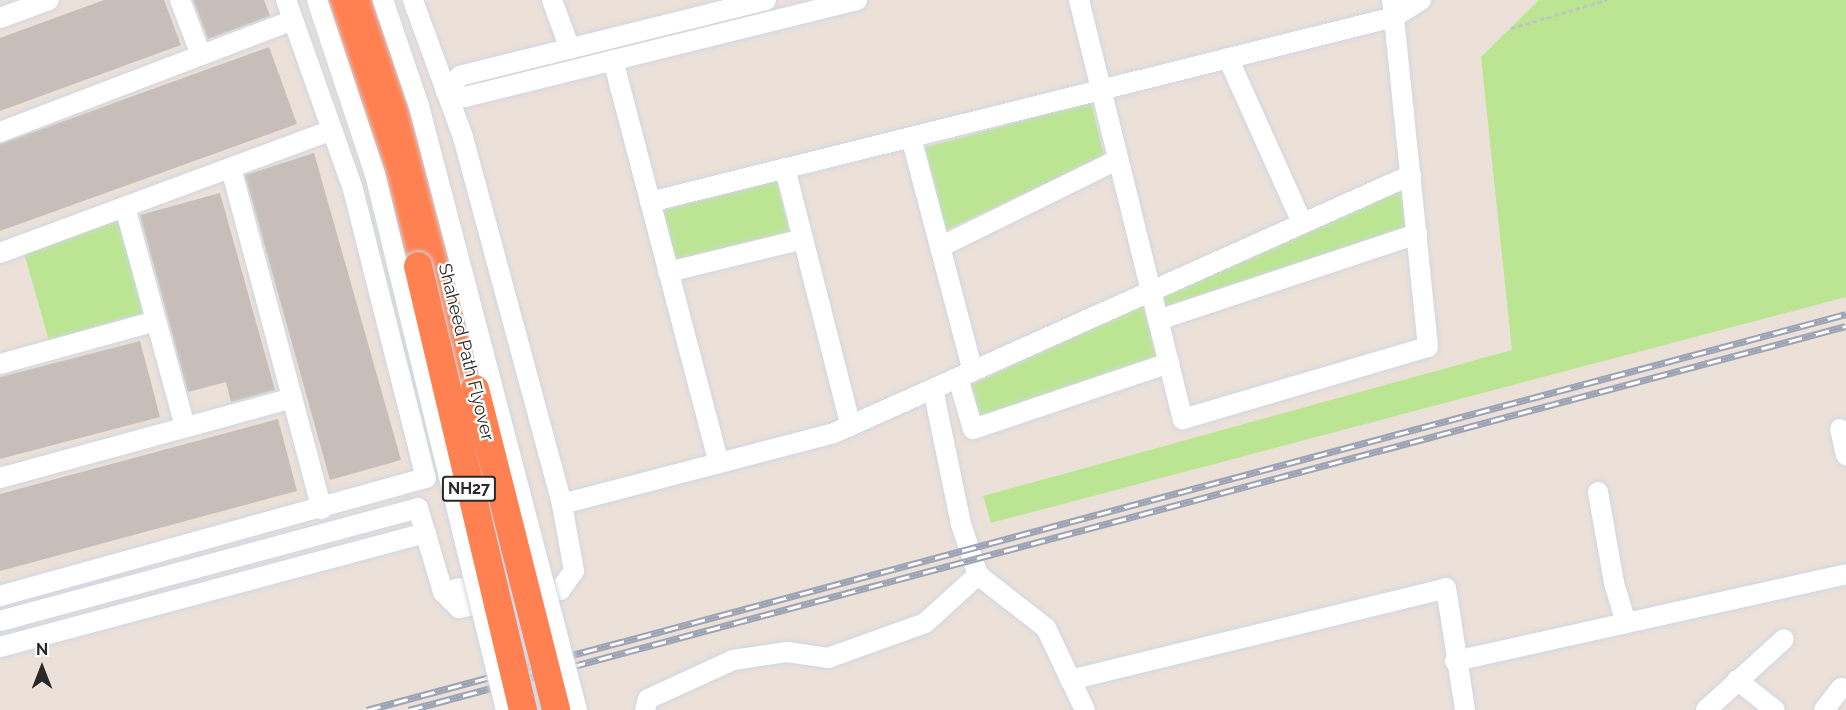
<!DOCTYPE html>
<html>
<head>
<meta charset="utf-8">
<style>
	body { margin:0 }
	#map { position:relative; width:1846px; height:710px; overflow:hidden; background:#ece1d9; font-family:Raleway,sans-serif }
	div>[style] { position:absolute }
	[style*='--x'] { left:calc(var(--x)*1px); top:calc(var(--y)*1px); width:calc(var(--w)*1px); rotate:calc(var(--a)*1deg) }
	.green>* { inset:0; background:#bce593 }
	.building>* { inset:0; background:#c7beb9 }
	.path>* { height:3px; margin-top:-1.5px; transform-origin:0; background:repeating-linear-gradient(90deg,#c3c3c3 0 4.5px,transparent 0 7.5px) }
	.roads { filter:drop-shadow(0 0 2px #cfd6e2) drop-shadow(0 0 2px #cfd6e2) }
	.minor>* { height:20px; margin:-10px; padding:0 10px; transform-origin:10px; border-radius:10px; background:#fff }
	.highway>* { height:28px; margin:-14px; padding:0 14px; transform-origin:14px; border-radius:14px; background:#ff8151 }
	.rail>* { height:7px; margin-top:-3.5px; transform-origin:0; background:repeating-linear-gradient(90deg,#fff 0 14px,#9ca3b4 0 28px); box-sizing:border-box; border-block:2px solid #9ca3b4 }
	.bridges { filter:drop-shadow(0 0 2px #cfd6e2) drop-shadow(0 0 2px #cfd6e2) }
	.minor-bridge>* { height:20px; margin:-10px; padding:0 10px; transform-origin:10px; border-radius:10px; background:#fff }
	.highway-bridge>* { height:28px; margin:-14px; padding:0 14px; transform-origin:14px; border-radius:14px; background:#ff8151 }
	span { translate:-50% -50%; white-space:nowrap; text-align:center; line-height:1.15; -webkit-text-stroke:4.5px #fff; paint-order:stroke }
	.shield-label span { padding:2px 4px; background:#fff; border:2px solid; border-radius:4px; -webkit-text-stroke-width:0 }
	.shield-label { font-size:16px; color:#292929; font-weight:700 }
	.street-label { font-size:18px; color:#292929 }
	.north { position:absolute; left:12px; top:638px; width:60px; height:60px; -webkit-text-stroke:4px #fff; paint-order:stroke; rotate:0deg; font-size:16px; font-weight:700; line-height:24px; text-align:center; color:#292929 }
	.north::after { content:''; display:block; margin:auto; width:21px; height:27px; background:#292929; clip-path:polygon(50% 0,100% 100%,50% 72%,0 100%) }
</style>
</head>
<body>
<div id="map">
	<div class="green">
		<div style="clip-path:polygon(1539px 0,1846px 0,1846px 297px,991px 523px,983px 496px,1512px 350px,1481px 57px)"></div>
		<div style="clip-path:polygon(1091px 102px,1104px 156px,944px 231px,923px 148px)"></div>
		<div style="clip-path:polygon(776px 179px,790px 234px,675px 263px,661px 208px)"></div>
		<div style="clip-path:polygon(1403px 189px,1409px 227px,1163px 311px,1159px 299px)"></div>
		<div style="clip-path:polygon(119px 216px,146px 312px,49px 341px,24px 253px)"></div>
		<div style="clip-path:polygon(1143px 305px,1157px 358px,978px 420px,969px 386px)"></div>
	</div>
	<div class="building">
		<div style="clip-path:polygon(104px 0,164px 0,181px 45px,0 111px,0 38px)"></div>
		<div style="clip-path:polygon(193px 0,264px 0,270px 16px,208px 39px)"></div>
		<div style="clip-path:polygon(269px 47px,297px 124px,0 231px,0 144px)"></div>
		<div style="clip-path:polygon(314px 153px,401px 460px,330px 480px,245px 175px)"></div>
		<div style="clip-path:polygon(220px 193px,275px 390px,231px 402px,226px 382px,188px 392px,140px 215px)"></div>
		<div style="clip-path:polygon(140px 341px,160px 417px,0 459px,0 377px)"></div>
		<div style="clip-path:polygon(278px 419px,297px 491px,0 571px,0 494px)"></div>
	</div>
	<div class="path">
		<div style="--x:1511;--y:28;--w:100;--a:-16.3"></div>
	</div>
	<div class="roads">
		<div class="minor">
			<div style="--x:180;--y:0;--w:59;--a:69.1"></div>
			<div style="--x:552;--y:0;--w:52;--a:69.8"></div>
			<div style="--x:766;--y:0;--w:315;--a:166.1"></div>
			<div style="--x:460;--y:76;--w:21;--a:133"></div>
			<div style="--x:446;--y:91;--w:20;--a:18"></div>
			<div style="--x:465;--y:97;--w:404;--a:-13.9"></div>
			<div style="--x:1079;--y:0;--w:432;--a:76.1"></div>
			<div style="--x:1183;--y:419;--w:255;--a:-16.4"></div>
			<div style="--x:1428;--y:347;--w:349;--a:-95.9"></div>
			<div style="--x:0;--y:18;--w:52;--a:-20.2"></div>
			<div style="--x:1228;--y:58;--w:181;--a:65.8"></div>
			<div style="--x:613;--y:60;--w:417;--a:75.3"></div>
			<div style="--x:0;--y:132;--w:314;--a:-20.9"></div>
			<div style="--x:911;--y:137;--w:242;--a:75.2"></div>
			<div style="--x:231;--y:168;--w:353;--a:75.1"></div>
			<div style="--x:785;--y:168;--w:266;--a:75.7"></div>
			<div style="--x:650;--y:202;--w:767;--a:-13.96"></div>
			<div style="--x:1394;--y:17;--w:32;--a:-32"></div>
			<div style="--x:125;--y:207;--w:228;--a:74.7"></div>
			<div style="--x:940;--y:247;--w:197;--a:-26.2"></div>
			<div style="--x:0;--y:253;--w:354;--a:-20.3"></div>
			<div style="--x:668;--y:272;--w:139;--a:-13.7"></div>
			<div style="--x:1158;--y:320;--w:273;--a:-18.4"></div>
			<div style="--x:0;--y:364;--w:162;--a:-15.4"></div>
			<div style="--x:958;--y:378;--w:53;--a:73.6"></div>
			<div style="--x:973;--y:429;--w:207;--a:-18.6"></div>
			<div style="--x:933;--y:389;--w:138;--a:78.3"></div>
			<div style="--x:961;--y:524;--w:54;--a:71.6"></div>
			<div style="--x:978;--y:575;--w:86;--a:37.9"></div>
			<div style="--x:1046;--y:628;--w:91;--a:64.6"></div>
			<div style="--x:1840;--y:429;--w:27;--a:77"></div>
			<div style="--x:0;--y:478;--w:303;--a:-15.3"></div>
			<div style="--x:1598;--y:492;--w:92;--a:80"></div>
			<div style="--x:1614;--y:583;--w:42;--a:73.3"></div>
			<div style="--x:562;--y:504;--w:281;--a:-14.6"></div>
			<div style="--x:834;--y:433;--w:632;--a:-24.09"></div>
			<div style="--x:0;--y:596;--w:442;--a:-15.5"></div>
			<div style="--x:426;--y:478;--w:298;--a:-104.2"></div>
			<div style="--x:353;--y:189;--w:201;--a:-109.5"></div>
			<div style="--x:451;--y:600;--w:12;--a:-66"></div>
			<div style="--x:456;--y:589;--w:37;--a:-11"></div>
			<div style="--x:0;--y:621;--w:433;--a:-15.1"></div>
			<div style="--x:418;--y:508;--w:88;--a:73.4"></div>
			<div style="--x:443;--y:592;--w:23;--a:45"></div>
			<div style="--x:459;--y:608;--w:103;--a:-10.1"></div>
			<div style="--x:560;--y:590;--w:24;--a:-54"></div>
			<div style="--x:574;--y:571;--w:68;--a:-100.2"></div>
			<div style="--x:562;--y:504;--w:380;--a:-105.1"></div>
			<div style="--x:463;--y:137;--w:146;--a:-110.1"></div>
			<div style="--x:0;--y:647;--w:441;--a:-15"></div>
			<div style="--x:1455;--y:661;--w:401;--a:-12.5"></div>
			<div style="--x:1070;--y:680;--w:387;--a:-13.7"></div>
			<div style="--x:1446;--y:588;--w:123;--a:81.1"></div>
			<div style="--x:1737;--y:680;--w:48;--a:38.3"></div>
			<div style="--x:645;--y:710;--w:11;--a:-75"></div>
			<div style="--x:648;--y:699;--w:94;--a:-24.6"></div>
			<div style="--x:733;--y:660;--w:55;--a:-8.4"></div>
			<div style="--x:787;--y:652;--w:41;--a:8.3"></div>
			<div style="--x:828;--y:658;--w:103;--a:-19.8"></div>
			<div style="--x:925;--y:623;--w:72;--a:-42.2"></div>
			<div style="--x:1706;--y:710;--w:105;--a:-42.3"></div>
			<div style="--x:1824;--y:710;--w:28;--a:-52"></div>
		</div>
		<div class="highway">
			<div style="--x:333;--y:0;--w:106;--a:70.2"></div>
			<div style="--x:369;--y:100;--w:173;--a:73.6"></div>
			<div style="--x:357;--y:0;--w:245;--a:71.2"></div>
			<div style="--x:436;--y:232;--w:162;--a:76"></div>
		</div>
	</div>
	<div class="rail">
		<div style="--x:367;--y:710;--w:1531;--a:-14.99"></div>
		<div style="--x:409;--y:710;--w:1487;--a:-14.96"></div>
	</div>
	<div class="bridges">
		<div class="minor-bridge">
			<div style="--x:317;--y:0;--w:183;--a:71.6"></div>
			<div style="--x:375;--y:174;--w:552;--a:76.27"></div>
			<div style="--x:383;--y:0;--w:112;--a:71.2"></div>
			<div style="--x:419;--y:106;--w:624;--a:75.34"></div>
		</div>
		<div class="highway-bridge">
			<div style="--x:418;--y:266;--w:456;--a:76.7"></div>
			<div style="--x:475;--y:389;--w:331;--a:75.8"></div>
		</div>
	</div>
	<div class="shield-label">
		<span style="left:469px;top:489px">NH27</span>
	</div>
	<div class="street-label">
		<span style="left:466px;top:352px;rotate:76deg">Shaheed Path Flyover</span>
	</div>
	<div class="north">N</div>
</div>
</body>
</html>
